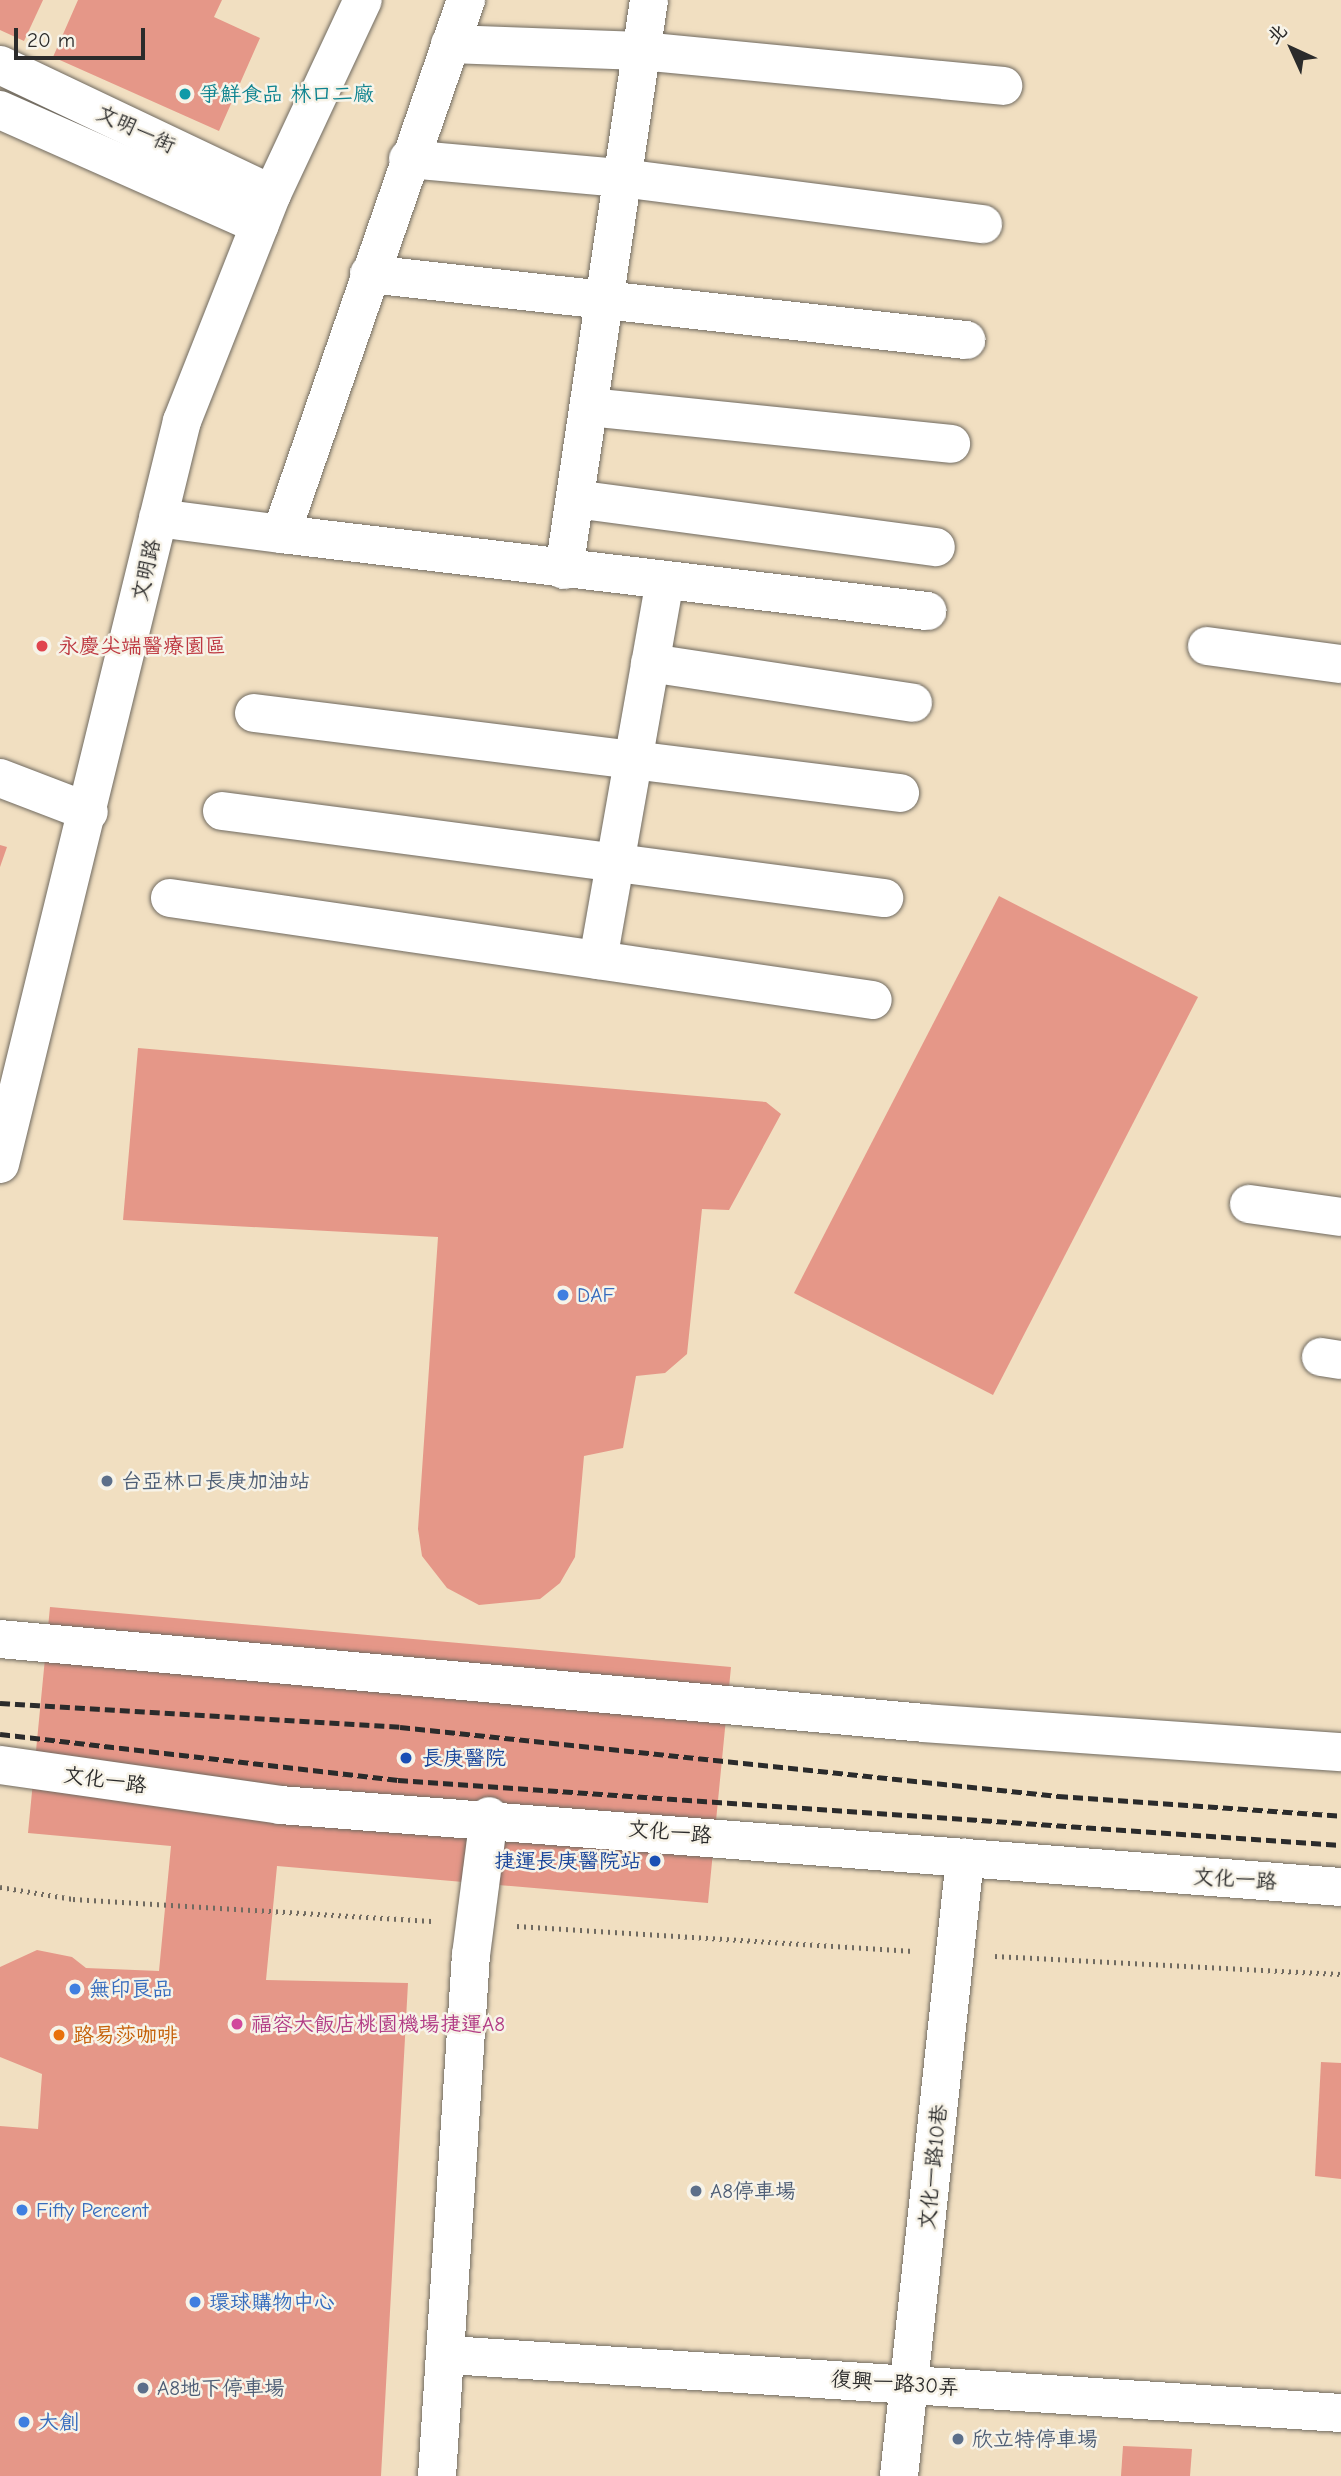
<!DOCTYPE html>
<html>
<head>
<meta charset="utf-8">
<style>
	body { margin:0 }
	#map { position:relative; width:1341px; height:2476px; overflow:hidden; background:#f1dfc1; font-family:"Comic Neue","LXGW WenKai TC",sans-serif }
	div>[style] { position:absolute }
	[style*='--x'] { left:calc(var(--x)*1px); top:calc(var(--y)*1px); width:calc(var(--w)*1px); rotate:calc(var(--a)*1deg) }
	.building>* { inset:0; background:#e59788 }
	.path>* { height:4.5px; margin-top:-2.25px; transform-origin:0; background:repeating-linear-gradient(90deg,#706a60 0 2px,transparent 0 7px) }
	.roads { filter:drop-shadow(0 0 2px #706a60) drop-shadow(0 0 2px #706a60) }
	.minor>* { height:38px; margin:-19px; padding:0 19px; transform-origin:19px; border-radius:19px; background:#fff }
	.rail>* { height:5px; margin-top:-2.5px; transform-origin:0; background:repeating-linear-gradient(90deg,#2b2b2b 0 10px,transparent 0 15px) }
	.dots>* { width:19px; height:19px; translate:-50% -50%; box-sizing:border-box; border:4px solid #f7f3e8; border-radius:50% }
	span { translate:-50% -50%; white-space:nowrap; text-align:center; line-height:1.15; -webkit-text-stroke:5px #f7f3e8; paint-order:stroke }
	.culture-label { font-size:21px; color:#0d838f }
	.left { translate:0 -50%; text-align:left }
	.street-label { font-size:21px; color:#2b2b2b }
	.health-label { font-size:21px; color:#be3a42 }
	.shop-label { font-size:21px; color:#366cbe }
	.service-label { font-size:21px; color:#4e5e75 }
	.transit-label { font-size:21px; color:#164399 }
	.right { translate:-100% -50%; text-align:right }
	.hotel-label { font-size:21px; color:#b23c85 }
	.food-label { font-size:21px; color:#c56008 }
	.north { position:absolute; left:1257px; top:14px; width:70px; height:70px; -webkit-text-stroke:5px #f7f3e8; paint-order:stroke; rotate:315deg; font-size:19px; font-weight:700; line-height:28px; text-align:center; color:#2b2b2b }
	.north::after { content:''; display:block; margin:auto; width:24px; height:32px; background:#2b2b2b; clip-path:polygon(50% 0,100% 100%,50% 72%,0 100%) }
	.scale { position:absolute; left:14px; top:28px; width:131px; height:32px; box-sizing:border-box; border:4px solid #2b2b2b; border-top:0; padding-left:9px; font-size:21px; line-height:24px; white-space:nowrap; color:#2b2b2b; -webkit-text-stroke:5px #f7f3e8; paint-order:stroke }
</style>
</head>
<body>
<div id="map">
	<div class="building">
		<div style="clip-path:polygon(0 0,43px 0,24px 41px,0 30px)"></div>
		<div style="clip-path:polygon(78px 0,222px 0,214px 17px,260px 38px,219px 131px,53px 57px)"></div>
		<div style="clip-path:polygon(0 845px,7px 847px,0 867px)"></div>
		<div style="clip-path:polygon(999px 896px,1198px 997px,993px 1395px,794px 1293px)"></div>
		<div style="clip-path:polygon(138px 1048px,766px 1102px,781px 1114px,729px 1210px,702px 1209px,687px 1354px,665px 1373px,636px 1376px,623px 1448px,584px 1456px,575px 1557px,560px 1583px,540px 1599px,479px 1605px,447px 1588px,422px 1556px,418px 1529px,438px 1237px,123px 1220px)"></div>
		<div style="clip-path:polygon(50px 1607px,731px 1667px,708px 1903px,277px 1866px,266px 1980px,408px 1983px,381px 2476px,0 2476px,0 2126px,38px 2129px,42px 2074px,0 2057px,0 1967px,37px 1950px,72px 1957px,86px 1968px,159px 1971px,171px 1846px,28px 1833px)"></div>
		<div style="clip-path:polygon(1321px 2062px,1341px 2063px,1341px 2179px,1315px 2176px)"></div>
		<div style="clip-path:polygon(1123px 2446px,1192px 2449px,1190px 2476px,1121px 2476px)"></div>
	</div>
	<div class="path">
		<div style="--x:0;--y:1887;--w:74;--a:9.3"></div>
		<div style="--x:73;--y:1899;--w:363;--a:3.5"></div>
		<div style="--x:517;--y:1926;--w:397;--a:3.6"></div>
		<div style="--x:995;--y:1956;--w:346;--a:3"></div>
	</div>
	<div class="roads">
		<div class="minor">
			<div style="--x:466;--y:0;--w:565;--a:109.11"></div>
			<div style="--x:281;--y:534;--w:651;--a:6.8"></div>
			<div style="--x:450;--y:44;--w:191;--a:2.1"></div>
			<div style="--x:641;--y:51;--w:364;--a:5.5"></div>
			<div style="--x:0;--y:65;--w:301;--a:25.4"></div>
			<div style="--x:0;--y:110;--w:284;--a:23.9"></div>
			<div style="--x:408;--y:159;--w:215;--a:5.1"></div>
			<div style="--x:622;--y:178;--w:364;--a:7.3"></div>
			<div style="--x:369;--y:274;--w:601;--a:6.31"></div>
			<div style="--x:589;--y:407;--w:364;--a:5.8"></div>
			<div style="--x:575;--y:499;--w:364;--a:7.6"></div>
			<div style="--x:158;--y:518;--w:124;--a:7.4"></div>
			<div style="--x:564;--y:570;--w:576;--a:-81.52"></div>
			<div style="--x:1207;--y:646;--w:135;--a:7.7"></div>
			<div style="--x:650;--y:663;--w:266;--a:8.6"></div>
			<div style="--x:254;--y:713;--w:651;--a:7.06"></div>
			<div style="--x:0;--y:778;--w:95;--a:20.9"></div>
			<div style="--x:222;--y:811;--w:668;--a:7.49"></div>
			<div style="--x:170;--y:898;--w:710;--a:8.26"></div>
			<div style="--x:598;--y:960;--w:385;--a:-80"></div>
			<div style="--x:0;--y:1164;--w:765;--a:-76.24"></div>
			<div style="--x:182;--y:421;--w:244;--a:-68.4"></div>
			<div style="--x:272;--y:194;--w:214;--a:-64.9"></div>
			<div style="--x:1249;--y:1204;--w:93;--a:8"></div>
			<div style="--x:1321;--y:1357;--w:20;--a:9"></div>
			<div style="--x:0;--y:1639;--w:928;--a:5.19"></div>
			<div style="--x:924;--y:1723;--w:418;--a:4"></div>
			<div style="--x:0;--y:1765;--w:283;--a:8.1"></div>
			<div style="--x:280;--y:1805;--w:1064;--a:4.42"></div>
			<div style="--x:449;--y:2355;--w:894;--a:3.72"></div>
			<div style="--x:437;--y:2476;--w:522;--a:-86.27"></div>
			<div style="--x:471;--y:1955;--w:140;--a:-82.6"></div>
			<div style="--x:899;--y:2476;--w:622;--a:-83.9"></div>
		</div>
	</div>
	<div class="rail">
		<div style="--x:0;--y:1703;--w:401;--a:3.4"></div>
		<div style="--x:400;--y:1727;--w:662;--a:5.99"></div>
		<div style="--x:1058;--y:1796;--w:284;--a:4"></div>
		<div style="--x:0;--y:1734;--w:401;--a:6.6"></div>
		<div style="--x:398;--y:1780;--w:945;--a:3.94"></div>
	</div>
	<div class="dots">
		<div style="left:185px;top:94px;background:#0f9aa8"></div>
		<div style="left:42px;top:646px;background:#e0444e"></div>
		<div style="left:563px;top:1295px;background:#3f7fe0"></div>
		<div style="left:107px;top:1481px;background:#5c6f8a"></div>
		<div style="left:406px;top:1758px;background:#1a4fb4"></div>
		<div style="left:655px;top:1861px;background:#1a4fb4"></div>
		<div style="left:75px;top:1989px;background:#3f7fe0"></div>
		<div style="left:237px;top:2024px;background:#d1479c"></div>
		<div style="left:59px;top:2035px;background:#e8710a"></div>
		<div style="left:696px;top:2191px;background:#5c6f8a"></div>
		<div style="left:22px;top:2210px;background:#3f7fe0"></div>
		<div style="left:195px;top:2302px;background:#3f7fe0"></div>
		<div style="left:143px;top:2388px;background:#5c6f8a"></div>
		<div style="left:24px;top:2422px;background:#3f7fe0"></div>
		<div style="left:958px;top:2439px;background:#5c6f8a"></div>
	</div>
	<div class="culture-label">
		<span class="left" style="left:199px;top:94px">爭鮮食品 林口二廠</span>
	</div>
	<div class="street-label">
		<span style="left:136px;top:129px;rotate:25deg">文明一街</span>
		<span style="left:146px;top:570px;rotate:-77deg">文明路</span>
		<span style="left:105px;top:1780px;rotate:8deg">文化一路</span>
		<span style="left:670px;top:1832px;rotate:5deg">文化一路</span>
		<span style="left:1235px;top:1879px;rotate:4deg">文化一路</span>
		<span style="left:933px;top:2167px;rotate:-84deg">文化一路10巷</span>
		<span style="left:895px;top:2383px;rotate:4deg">復興一路30弄</span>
	</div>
	<div class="health-label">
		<span class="left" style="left:58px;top:646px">永慶尖端醫療園區</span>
	</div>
	<div class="shop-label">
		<span class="left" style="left:577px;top:1295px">DAF</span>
		<span class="left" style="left:89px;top:1989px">無印良品</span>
		<span class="left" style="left:36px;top:2210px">Fifty Percent</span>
		<span class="left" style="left:209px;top:2302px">環球購物中心</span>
		<span class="left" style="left:38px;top:2422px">大創</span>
	</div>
	<div class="service-label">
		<span class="left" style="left:121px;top:1481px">台亞林口長庚加油站</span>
		<span class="left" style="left:710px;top:2191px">A8停車場</span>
		<span class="left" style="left:157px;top:2388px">A8地下停車場</span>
		<span class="left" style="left:972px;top:2439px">欣立特停車場</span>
	</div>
	<div class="transit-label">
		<span class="left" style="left:422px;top:1758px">長庚醫院</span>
		<span class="right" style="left:641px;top:1861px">捷運長庚醫院站</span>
	</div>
	<div class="hotel-label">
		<span class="left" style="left:251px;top:2024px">福容大飯店桃園機場捷運A8</span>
	</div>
	<div class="food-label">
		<span class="left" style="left:73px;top:2035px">路易莎咖啡</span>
	</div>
	<div class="north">北</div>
	<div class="scale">20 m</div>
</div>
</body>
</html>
